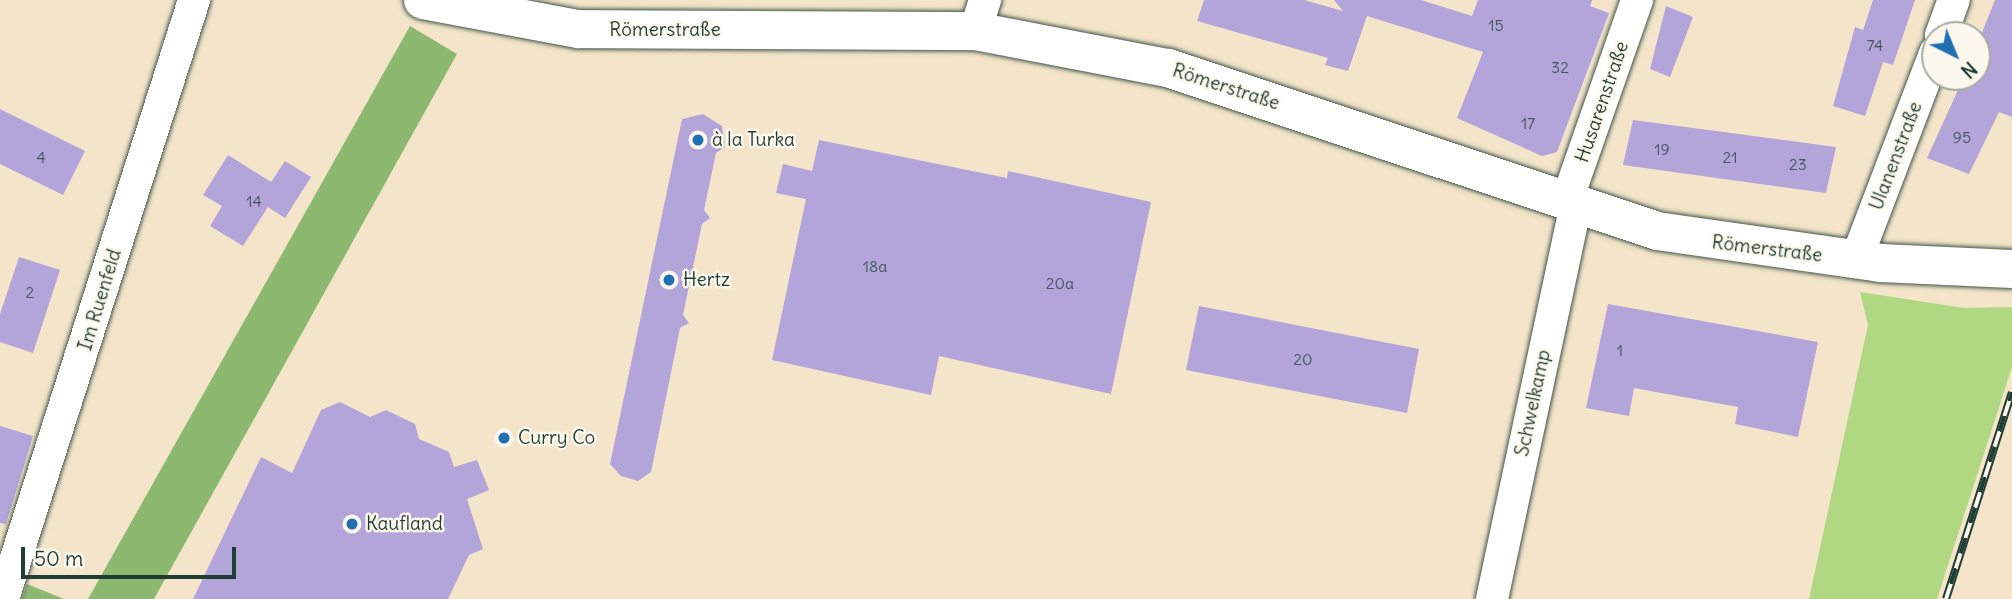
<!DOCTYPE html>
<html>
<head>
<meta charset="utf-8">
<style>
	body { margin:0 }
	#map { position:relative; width:2012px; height:599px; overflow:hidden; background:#f4e4ca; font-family:Delius,sans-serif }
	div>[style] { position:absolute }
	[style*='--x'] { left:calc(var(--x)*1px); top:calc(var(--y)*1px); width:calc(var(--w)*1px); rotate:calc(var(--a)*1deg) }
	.green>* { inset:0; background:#b0d882 }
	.forest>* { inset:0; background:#8cb870 }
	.building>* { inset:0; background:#b3a5da }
	.roads { filter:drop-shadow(0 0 2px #3f564a) drop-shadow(0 0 2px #3f564a) }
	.minor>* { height:32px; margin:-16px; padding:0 16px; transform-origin:16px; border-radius:16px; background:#fff }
	.secondary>* { height:38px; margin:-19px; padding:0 19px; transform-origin:19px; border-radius:19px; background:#fff }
	.rail>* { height:8px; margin-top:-4px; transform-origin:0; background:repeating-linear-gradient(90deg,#fbf7ec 0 16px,#1f3d34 0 32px); box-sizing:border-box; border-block:2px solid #1f3d34 }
	.dots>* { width:19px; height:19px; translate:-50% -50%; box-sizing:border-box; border:4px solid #fbf7ec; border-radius:50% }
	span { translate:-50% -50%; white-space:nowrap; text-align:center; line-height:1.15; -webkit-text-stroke:5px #fbf7ec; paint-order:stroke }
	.number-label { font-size:16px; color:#44575e }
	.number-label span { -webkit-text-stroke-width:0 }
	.street-label { font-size:19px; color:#1f3d34 }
	.poi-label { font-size:19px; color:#1f3d34 }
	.left { translate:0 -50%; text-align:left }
	.north { position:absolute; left:1921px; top:21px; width:70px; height:70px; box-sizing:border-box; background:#fbf7ec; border:2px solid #a3ada2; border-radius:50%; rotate:137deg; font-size:19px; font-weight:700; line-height:28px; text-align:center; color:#1f3d34 }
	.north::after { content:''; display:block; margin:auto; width:24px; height:32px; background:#1f6fb2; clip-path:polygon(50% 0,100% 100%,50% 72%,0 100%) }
	.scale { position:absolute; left:21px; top:547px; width:215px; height:32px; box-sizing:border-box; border:4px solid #1f3d34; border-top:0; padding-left:9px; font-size:21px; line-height:24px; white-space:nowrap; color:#1f3d34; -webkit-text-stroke:5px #fbf7ec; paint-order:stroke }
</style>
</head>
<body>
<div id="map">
	<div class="green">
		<div style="clip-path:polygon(1860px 292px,1964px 308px,2012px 307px,2012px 367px,1937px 599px,1809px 599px,1868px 325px)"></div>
	</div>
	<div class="forest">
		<div style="clip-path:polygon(410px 26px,457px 54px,154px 599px,88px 599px)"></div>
		<div style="clip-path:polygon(27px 584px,64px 599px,22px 599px)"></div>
	</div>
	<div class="building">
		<div style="clip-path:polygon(1204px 0,1304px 0,1343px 11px,1334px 0,1421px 0,1472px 16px,1478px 0,1592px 0,1590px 6px,1609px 13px,1557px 152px,1542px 156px,1457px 118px,1483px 52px,1367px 16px,1348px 71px,1325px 65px,1328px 58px,1197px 21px)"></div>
		<div style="clip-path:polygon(1873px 0,1915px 0,1893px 65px,1883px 62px,1865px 116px,1833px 106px,1855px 27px,1863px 30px)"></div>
		<div style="clip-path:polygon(1995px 0,2012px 0,2012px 117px,1999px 112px,1969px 174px,1927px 158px,1964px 77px,1977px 77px,1977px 45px)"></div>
		<div style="clip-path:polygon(1666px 6px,1693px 17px,1670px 77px,1650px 69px)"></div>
		<div style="clip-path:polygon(0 109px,85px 151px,63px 195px,0 164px)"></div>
		<div style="clip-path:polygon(703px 114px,722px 126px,725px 147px,716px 153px,704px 210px,710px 218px,702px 224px,683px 315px,689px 323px,680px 328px,651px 472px,638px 481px,621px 476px,610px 464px,682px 119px)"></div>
		<div style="clip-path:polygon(1633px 120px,1836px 147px,1826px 193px,1623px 165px)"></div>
		<div style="clip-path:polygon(819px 140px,1007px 178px,1008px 171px,1151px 202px,1111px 394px,939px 356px,931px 395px,772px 360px,806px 199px,776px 193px,783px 164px,812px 171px)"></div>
		<div style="clip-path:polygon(228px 155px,271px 182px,285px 161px,311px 177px,285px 218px,268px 207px,243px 246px,210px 226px,222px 206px,203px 195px)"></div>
		<div style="clip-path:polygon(19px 257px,60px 270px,33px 353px,0 342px,0 314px)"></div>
		<div style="clip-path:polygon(1608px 304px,1818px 342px,1798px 437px,1735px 424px,1738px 407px,1634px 388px,1629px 416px,1586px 408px)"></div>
		<div style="clip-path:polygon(1199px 306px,1419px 349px,1407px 413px,1186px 370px)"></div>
		<div style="clip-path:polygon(340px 402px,370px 417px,386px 410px,415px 424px,419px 439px,449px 452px,454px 467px,477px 460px,489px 490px,467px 499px,483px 549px,469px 555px,448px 599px,193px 599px,261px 457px,292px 473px,321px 410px)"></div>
		<div style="clip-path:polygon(0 426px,33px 436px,6px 524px,0 523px)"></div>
	</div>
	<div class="roads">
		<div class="minor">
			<div style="--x:975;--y:31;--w:33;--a:-72"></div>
			<div style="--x:1941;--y:35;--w:37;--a:-70"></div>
			<div style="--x:1566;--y:203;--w:215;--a:-70.7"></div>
			<div style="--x:1856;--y:260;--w:222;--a:-69.1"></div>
			<div style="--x:3;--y:599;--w:629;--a:-72.31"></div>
			<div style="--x:1492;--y:599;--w:401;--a:-78"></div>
		</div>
		<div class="secondary">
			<div style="--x:423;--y:0;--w:158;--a:10.6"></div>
			<div style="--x:578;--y:29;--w:397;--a:0.3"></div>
			<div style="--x:975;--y:31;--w:197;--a:10.9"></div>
			<div style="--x:1168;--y:68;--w:515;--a:18.43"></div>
			<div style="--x:1657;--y:231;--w:226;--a:8.1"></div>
			<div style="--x:1881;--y:263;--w:131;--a:2.6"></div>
		</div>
	</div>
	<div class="rail">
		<div style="--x:1946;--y:599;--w:217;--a:-72.3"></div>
	</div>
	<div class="dots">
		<div style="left:698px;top:140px;background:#1f6fb2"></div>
		<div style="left:669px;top:280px;background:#1f6fb2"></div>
		<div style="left:504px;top:438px;background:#1f6fb2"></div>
		<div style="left:352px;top:524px;background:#1f6fb2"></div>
	</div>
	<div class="number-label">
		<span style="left:1496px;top:25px">15</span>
		<span style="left:1875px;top:45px">74</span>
		<span style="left:1560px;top:67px">32</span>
		<span style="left:1528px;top:123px">17</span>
		<span style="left:1962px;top:137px">95</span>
		<span style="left:1662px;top:149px">19</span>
		<span style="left:41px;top:157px">4</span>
		<span style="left:1730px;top:157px">21</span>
		<span style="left:1798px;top:164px">23</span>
		<span style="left:254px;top:201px">14</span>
		<span style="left:875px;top:266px">18a</span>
		<span style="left:1060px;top:283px">20a</span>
		<span style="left:30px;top:292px">2</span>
		<span style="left:1620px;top:350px">1</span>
		<span style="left:1303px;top:359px">20</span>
	</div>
	<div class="street-label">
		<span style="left:665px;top:30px">Römerstraße</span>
		<span style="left:1226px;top:87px;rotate:18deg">Römerstraße</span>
		<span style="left:1602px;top:102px;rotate:-71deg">Husarenstraße</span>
		<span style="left:1896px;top:156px;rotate:-69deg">Ulanenstraße</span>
		<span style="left:1767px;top:249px;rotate:7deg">Römerstraße</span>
		<span style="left:100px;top:300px;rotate:-73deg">Im Ruenfeld</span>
		<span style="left:1533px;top:403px;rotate:-78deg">Schwelkamp</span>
	</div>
	<div class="poi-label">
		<span class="left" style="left:712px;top:140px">à la Turka</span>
		<span class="left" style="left:683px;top:280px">Hertz</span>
		<span class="left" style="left:518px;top:438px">Curry Co</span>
		<span class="left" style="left:366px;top:524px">Kaufland</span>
	</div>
	<div class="north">N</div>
	<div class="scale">50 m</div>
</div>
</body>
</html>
